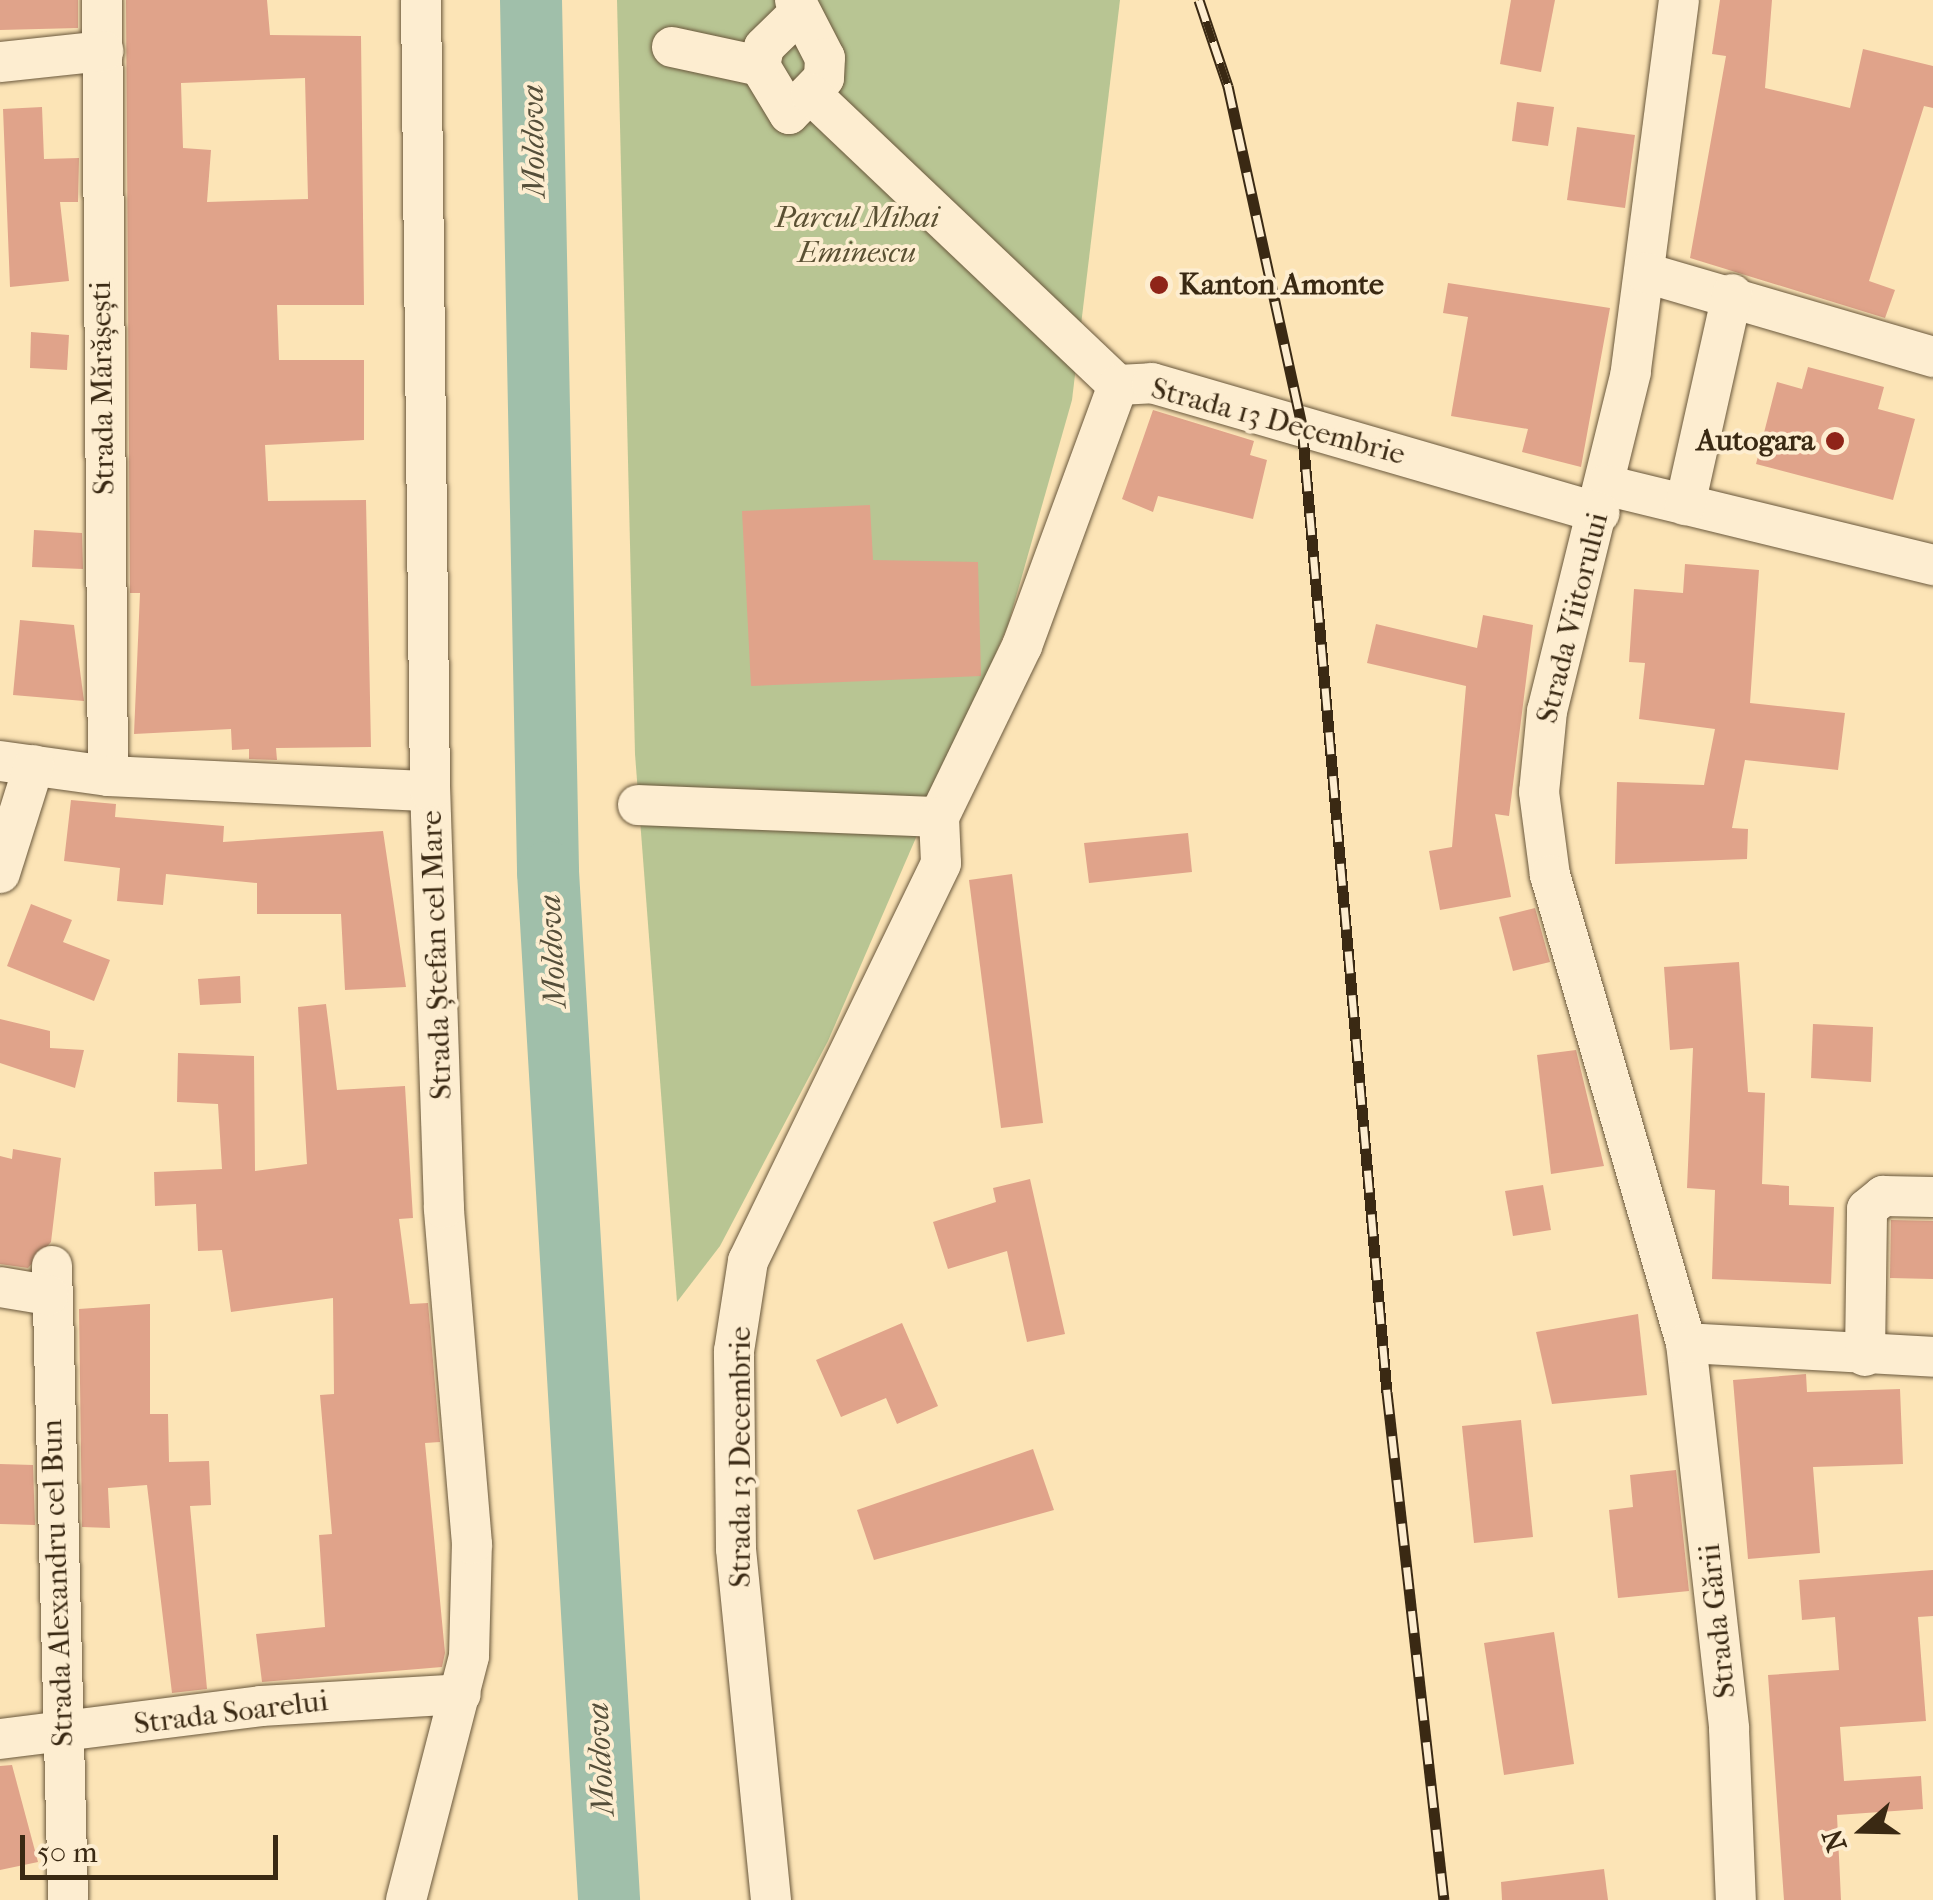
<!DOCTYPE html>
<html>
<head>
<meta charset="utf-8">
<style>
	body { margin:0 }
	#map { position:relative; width:1933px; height:1900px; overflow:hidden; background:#fce4b6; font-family:"IM FELL French Canon",serif }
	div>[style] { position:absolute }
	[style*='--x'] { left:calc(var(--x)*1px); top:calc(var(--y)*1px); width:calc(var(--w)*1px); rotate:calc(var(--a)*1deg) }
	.green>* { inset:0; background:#b8c593 }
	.river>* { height:62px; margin:-31px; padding:0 31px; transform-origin:31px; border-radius:31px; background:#a0bfaa }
	.building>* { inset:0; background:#e0a38a }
	.roads { filter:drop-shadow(0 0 2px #6a583c) drop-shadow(0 0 2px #6a583c) }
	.minor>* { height:40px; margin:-20px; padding:0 20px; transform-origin:20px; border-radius:20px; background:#fdedd0 }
	.rail>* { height:11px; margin-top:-5.5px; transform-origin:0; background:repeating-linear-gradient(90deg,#fdedd0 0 22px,#3a2913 0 44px); box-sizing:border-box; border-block:2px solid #3a2913 }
	.dots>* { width:28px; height:28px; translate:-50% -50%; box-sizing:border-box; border:5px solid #fdedd0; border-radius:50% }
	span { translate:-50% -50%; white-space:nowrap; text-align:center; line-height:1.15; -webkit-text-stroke:8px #fdedd0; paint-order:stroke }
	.park-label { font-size:30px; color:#5a5033; font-style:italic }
	.poi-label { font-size:30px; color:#3a2913; font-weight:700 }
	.left { translate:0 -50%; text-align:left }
	.right { translate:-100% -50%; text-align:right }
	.street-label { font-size:30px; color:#3a2913 }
	.water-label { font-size:32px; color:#544e39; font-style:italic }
	.north { position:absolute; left:1813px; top:1780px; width:100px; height:100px; -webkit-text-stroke:8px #fdedd0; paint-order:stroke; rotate:250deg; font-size:28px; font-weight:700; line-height:40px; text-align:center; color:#3a2913 }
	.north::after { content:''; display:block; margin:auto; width:35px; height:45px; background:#3a2913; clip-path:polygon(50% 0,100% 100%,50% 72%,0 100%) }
	.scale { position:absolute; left:20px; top:1835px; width:258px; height:45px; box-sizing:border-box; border:5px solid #3a2913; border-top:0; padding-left:12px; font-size:30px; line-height:35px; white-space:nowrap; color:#3a2913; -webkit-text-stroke:8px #fdedd0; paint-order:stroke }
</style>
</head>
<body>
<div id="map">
	<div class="green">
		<div style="clip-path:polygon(617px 0,1120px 0,1072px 400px,1008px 625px,828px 1041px,720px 1246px,677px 1302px,635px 754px)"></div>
	</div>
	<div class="river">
		<div style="--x:531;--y:0;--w:872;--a:88.88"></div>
		<div style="--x:548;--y:872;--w:1030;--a:86.6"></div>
	</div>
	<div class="building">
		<div style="clip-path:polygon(0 0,78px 0,78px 28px,0 30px)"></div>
		<div style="clip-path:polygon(evenodd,126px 0,267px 0,270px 35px,361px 36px,364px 305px,277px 305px,279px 360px,364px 360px,364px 440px,265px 445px,268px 501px,366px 500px,371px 747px,276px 748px,277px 760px,249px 759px,249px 749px,232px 750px,231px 729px,134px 734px,140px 593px,130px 593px,126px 0,305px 78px,308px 199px,207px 202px,211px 150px,183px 148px,181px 83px,305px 78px)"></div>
		<div style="clip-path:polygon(1511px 0,1555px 0,1541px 72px,1500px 64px)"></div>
		<div style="clip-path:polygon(1720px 0,1772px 0,1765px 88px,1850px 108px,1863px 49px,1933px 66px,1933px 108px,1924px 106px,1869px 281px,1895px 290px,1885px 318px,1690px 258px,1726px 56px,1712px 54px)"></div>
		<div style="clip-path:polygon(1517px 102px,1554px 107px,1548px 146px,1512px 141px)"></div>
		<div style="clip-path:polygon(42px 107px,44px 159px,79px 158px,78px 202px,60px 202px,69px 281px,10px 287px,3px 109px)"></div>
		<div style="clip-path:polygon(1577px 127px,1635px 135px,1625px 208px,1567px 200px)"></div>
		<div style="clip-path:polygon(1448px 283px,1610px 308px,1581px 467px,1522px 452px,1528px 429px,1451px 416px,1468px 317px,1443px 313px)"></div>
		<div style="clip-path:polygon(31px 332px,69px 335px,67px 370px,30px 368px)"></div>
		<div style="clip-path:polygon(1808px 367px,1884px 387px,1878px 409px,1915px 419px,1893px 500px,1756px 464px,1777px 382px,1802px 389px)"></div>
		<div style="clip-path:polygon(1153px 410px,1254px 441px,1250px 455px,1267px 460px,1253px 519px,1158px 496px,1153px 512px,1122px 499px)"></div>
		<div style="clip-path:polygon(870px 505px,873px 560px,978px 562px,981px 676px,751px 686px,742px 511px)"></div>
		<div style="clip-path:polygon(34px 530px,82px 533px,83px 569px,32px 567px)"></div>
		<div style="clip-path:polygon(1685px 564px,1759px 570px,1750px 703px,1845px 713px,1838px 770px,1745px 760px,1732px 828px,1748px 829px,1747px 859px,1615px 864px,1617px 782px,1704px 785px,1715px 729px,1639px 719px,1645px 663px,1629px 662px,1634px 589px,1683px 593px)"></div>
		<div style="clip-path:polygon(1483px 615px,1533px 625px,1509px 816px,1495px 814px,1511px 897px,1440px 910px,1429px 851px,1452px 847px,1466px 686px,1367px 663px,1376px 624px,1477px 648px)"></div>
		<div style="clip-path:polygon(20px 620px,74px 625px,84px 701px,13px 695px)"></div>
		<div style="clip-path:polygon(71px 800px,116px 804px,115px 817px,224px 826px,223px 842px,383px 831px,406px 987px,345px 990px,341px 914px,257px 914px,257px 883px,166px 874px,163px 905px,117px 901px,120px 868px,64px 861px)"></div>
		<div style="clip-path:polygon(1188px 833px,1192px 872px,1089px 883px,1084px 843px)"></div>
		<div style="clip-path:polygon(1012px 874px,1043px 1123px,1001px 1128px,969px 880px)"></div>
		<div style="clip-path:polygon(31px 904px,72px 920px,63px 942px,110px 960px,94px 1001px,7px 966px)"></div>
		<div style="clip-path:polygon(1535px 908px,1550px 962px,1513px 971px,1499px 917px)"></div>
		<div style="clip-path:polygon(1739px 962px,1748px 1092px,1765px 1093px,1762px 1184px,1789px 1186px,1789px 1205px,1834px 1207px,1831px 1284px,1712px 1279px,1715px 1190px,1687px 1188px,1693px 1048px,1670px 1050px,1664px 967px)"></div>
		<div style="clip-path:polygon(240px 976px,241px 1003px,200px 1005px,198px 979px)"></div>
		<div style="clip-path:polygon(326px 1004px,337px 1090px,405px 1086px,413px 1218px,399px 1219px,410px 1304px,428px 1303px,440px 1442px,425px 1443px,445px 1653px,442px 1667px,262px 1682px,256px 1634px,325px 1627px,319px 1535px,332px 1534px,320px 1395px,334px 1394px,333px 1298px,231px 1312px,222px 1250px,198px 1251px,196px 1204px,155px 1206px,154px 1172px,222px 1169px,218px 1104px,177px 1102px,178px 1053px,254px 1056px,255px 1171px,307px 1164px,298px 1007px)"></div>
		<div style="clip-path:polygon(0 1019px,50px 1031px,50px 1048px,84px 1050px,75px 1088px,0 1063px)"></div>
		<div style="clip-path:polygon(1813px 1024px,1873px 1027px,1871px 1082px,1811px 1078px)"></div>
		<div style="clip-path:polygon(1576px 1050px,1604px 1166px,1551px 1174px,1537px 1055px)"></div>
		<div style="clip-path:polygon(13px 1149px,61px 1158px,51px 1242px,28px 1268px,0 1264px,0 1156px,12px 1159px)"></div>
		<div style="clip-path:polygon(1030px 1179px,1065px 1334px,1027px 1342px,1007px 1251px,948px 1269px,933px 1222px,996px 1202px,993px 1188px)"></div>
		<div style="clip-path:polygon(1543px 1185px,1551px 1230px,1513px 1236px,1505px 1191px)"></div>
		<div style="clip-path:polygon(1891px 1220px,1933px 1221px,1933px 1279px,1890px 1278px)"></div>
		<div style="clip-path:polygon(150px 1304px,150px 1414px,168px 1414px,169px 1462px,209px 1461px,211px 1505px,190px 1506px,207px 1689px,172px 1693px,147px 1485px,108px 1488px,110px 1528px,82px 1527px,79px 1309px)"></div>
		<div style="clip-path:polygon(1638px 1314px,1647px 1395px,1552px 1404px,1536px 1332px)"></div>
		<div style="clip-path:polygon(902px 1323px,938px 1406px,897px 1424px,886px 1398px,841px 1417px,816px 1360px)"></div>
		<div style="clip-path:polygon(1806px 1374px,1807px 1392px,1900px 1389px,1903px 1464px,1813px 1467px,1820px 1553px,1748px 1559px,1733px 1380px)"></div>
		<div style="clip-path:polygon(1521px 1420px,1533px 1537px,1474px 1543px,1462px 1426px)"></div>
		<div style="clip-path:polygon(1033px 1449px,1054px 1510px,874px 1560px,857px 1510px)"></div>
		<div style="clip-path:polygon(0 1464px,33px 1465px,35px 1525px,0 1524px)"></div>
		<div style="clip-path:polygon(1676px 1470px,1689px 1591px,1618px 1598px,1609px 1510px,1633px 1507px,1630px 1475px)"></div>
		<div style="clip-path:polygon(1933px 1570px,1933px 1616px,1918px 1617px,1926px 1721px,1840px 1727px,1844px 1781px,1921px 1776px,1923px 1809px,1837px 1815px,1841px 1900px,1784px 1900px,1768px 1675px,1839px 1670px,1835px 1617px,1802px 1620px,1799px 1580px)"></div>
		<div style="clip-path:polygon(1554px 1632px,1574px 1764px,1504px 1775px,1484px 1643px)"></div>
		<div style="clip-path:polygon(12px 1765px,38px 1862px,0 1870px,0 1766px)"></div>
		<div style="clip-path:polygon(1604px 1869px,1608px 1900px,1502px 1900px,1501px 1882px)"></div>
	</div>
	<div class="roads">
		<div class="minor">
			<div style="--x:102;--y:0;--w:776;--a:89.56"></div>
			<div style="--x:795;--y:0;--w:65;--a:62.7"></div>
			<div style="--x:825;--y:58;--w:20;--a:93"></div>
			<div style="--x:824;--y:78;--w:50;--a:134.2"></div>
			<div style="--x:789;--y:114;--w:56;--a:-121.1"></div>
			<div style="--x:760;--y:66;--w:19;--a:-78"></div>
			<div style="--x:764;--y:47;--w:45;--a:-44.1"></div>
			<div style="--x:1679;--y:0;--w:375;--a:97.4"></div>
			<div style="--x:1631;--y:372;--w:349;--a:103.9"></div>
			<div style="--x:1547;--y:711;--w:81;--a:95.6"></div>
			<div style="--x:1539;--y:792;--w:84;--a:82.5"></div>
			<div style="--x:1550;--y:875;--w:487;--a:73.8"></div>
			<div style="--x:1686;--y:1343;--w:388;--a:83.6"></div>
			<div style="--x:1729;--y:1729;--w:171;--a:87.7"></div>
			<div style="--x:672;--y:47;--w:90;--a:12.2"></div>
			<div style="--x:0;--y:62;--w:104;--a:-6.1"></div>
			<div style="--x:811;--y:94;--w:423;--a:43.5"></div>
			<div style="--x:1646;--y:273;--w:299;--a:16.3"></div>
			<div style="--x:1605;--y:485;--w:338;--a:13.7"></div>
			<div style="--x:1685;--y:505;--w:216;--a:-77.4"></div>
			<div style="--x:0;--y:761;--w:109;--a:7.9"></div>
			<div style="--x:108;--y:776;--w:322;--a:2.7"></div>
			<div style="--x:638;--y:805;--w:301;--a:2.3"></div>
			<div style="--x:939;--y:817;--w:190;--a:-64.1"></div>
			<div style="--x:1022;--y:646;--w:278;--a:-69.8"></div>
			<div style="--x:1118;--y:385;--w:34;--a:-3"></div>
			<div style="--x:1152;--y:383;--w:466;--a:16.2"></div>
			<div style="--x:0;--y:873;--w:113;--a:-72.5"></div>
			<div style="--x:52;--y:1266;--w:634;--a:88.55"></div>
			<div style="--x:0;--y:1287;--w:49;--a:9.5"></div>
			<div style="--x:1686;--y:1343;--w:247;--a:3.2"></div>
			<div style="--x:1865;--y:1356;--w:147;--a:-89.2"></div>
			<div style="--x:1867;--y:1209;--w:21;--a:-39"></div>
			<div style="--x:1883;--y:1196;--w:50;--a:1.1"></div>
			<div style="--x:0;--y:1739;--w:263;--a:-7.2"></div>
			<div style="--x:261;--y:1706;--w:200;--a:-3.4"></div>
			<div style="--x:406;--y:1900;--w:252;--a:-75.5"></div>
			<div style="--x:469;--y:1656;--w:112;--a:-88.5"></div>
			<div style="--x:472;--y:1544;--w:337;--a:-94.8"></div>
			<div style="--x:444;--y:1208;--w:417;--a:-91.9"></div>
			<div style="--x:430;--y:791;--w:791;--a:-90.65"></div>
			<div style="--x:771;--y:1900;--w:353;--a:-95.7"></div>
			<div style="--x:736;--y:1549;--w:198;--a:-90.6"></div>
			<div style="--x:734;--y:1351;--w:91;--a:-81.2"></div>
			<div style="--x:748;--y:1261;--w:442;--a:-64.1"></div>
			<div style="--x:941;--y:863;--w:46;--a:-92.5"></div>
		</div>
	</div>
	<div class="rail">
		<div style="--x:1199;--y:0;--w:91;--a:71.4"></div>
		<div style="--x:1228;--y:86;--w:347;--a:77.7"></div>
		<div style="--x:1302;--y:425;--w:971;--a:84.98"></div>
		<div style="--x:1387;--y:1392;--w:511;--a:83.6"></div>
	</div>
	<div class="dots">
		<div style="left:1159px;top:285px;background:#8f2418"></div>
		<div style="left:1835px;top:441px;background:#8f2418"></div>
	</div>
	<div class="park-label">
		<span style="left:857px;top:235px">Parcul Mihai<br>Eminescu</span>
	</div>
	<div class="poi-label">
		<span class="left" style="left:1179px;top:285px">Kanton Amonte</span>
		<span class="right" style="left:1815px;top:441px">Autogara</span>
	</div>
	<div class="street-label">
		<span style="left:103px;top:388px;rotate:-91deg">Strada Mărășești</span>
		<span style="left:1278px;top:422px;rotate:15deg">Strada 13 Decembrie</span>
		<span style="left:1573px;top:618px;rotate:-76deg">Strada Viitorului</span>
		<span style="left:437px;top:955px;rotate:-92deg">Strada Ștefan cel Mare</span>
		<span style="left:741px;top:1457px;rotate:-90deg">Strada 13 Decembrie</span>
		<span style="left:58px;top:1583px;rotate:-92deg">Strada Alexandru cel Bun</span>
		<span style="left:1718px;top:1621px;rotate:-96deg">Strada Gării</span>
		<span style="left:231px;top:1713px;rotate:-7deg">Strada Soarelui</span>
	</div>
	<div class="water-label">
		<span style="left:534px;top:141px;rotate:-91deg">Moldova</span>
		<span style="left:553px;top:951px;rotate:-93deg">Moldova</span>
		<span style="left:601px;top:1759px;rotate:-93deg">Moldova</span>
	</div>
	<div class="north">N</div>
	<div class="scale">50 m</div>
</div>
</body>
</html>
